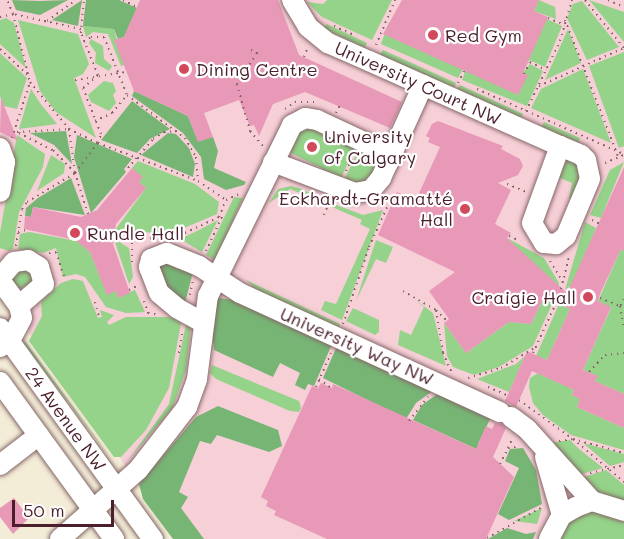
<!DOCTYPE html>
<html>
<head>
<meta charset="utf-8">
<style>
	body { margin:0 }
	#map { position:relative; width:624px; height:539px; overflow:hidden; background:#f3ecd7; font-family:Mali,sans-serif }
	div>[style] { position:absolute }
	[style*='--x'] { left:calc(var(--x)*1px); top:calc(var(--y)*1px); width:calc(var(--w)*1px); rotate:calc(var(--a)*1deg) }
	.built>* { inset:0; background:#f6cfd7 }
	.green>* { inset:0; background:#94d389 }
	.forest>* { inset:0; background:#77b575 }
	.building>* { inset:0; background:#e899b8 }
	.path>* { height:2px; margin-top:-1px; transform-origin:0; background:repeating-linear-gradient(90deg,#856767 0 1.5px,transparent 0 6px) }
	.roads { filter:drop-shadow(0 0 2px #856767) drop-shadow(0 0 2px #856767) }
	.minor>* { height:20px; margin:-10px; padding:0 10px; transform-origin:10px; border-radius:10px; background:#fff }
	.dots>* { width:16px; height:16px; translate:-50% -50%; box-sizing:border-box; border:3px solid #fff; border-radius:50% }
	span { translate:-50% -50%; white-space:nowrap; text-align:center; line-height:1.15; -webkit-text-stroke:4.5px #fff; paint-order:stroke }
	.poi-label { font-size:18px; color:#4a1f2b }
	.left { translate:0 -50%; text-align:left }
	.right { translate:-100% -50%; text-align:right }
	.street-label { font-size:18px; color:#4a1f2b }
	.scale { position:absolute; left:12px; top:500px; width:102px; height:27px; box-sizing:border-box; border:3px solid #4a1f2b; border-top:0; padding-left:8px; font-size:18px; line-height:21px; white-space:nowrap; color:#4a1f2b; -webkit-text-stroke:4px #fff; paint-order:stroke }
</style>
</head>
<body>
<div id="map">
	<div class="built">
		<div style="clip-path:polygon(0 0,624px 0,624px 539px,174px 539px,113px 447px,0 294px)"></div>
	</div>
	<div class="green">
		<div style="clip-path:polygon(327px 0,392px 0,372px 40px,322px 17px,307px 2px,323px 4px)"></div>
		<div style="clip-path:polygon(539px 0,555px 7px,556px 19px,534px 11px)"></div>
		<div style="clip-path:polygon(589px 0,624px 12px,624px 42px)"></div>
		<div style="clip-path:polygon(582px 1px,619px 47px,587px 60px,567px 18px,573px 4px)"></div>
		<div style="clip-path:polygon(6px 18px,14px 23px,26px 68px,0 44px,0 20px)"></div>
		<div style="clip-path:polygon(547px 19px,562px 26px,545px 67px,529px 60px,523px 73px,530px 64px,543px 71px,527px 106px,462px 80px,466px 70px,463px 69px,458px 78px,381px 44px,389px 22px)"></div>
		<div style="clip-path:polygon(18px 20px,78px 34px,89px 64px,83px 74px,74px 78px,96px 138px,56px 112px,40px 91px)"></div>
		<div style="clip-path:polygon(327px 24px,367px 43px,365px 48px,323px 28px)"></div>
		<div style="clip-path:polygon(83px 26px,114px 29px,124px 65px,121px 66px,108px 34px,93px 32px,86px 37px)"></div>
		<div style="clip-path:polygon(568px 29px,581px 63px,545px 80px)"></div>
		<div style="clip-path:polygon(91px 39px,103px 46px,104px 59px,112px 66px,109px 71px,95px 63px,96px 53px,89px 43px)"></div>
		<div style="clip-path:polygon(383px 50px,456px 83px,454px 88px,380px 55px)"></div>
		<div style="clip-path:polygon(624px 52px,624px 146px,619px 148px,589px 66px)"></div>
		<div style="clip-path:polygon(0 53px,27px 78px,17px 109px,4px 106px,0 96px)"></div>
		<div style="clip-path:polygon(583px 69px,611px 143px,531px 108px,541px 89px)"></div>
		<div style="clip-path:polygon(104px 81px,113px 83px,116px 91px,113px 95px,116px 103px,109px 111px,91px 102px,88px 95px)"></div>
		<div style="clip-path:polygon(460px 85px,523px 114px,521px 118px,457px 90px)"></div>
		<div style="clip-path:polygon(31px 89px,40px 103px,57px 124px,19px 129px)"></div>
		<div style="clip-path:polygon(544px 122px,580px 138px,578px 144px,541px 127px)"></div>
		<div style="clip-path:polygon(305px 124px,356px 145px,341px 178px,291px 153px,288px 146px)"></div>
		<div style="clip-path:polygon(17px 135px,45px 154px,43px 167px,19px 212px,13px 249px,9px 251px,0 248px,0 233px)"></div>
		<div style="clip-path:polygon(360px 147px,374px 159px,374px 173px,363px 183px,344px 180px)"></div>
		<div style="clip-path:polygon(51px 155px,65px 164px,64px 173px,37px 191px)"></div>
		<div style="clip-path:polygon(568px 157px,583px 168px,575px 201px,569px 198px,572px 183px,558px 177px)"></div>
		<div style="clip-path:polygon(138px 161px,195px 184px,219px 202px,217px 214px,170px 234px,115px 230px,146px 188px,139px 182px,142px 177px,132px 168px)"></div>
		<div style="clip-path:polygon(624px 162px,601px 218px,590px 215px,610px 170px)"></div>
		<div style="clip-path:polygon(291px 186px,299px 188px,328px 201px,325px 203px,290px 189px,269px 203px,278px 189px)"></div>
		<div style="clip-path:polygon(234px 197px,243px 198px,215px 260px,206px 255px)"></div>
		<div style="clip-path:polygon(331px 203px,363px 215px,383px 210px,342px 320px,321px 310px,325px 301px,336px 304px,370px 229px,360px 224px,362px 220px,332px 207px)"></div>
		<div style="clip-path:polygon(218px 220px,202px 252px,180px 239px,197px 231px)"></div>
		<div style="clip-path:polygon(585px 222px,596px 228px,574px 283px,565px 290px)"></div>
		<div style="clip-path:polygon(29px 232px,77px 241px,90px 252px,107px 294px,116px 291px,118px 297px,135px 290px,145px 312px,126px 313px,106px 307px,85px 277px,76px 274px,63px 277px,56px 248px,43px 253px,18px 249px,20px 234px)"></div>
		<div style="clip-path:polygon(507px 238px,544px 258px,559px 283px,558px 288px)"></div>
		<div style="clip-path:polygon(114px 239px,129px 248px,133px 277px,129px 284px)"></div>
		<div style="clip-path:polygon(376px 240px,393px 247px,386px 263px,376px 259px,356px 301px)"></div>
		<div style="clip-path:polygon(621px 249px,624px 251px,624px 394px,595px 381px,597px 376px,583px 370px,611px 308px,598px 301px)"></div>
		<div style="clip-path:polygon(14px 270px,31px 270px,34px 283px,18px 289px,11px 278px)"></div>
		<div style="clip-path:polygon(73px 279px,83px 281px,98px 318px,102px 317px,100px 310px,114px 315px,107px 322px,109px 325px,126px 317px,171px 317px,181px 323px,169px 388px,146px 430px,121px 457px,114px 457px,29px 341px,42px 316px,41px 302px,61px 283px)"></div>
		<div style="clip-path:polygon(246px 280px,340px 324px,338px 329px,256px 290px)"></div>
		<div style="clip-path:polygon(544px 297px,553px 302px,533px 346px,499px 367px,474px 375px,453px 367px,447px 356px,444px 323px,466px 353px,509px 322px,531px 324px)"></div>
		<div style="clip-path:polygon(413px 298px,433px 313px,446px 366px,398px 345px,400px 330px,411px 335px,424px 307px)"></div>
		<div style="clip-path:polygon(559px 304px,570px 309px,547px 360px,536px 356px)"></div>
		<div style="clip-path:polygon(353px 308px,379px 320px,379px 332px,375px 335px,346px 321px)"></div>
		<div style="clip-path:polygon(187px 320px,191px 325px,186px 370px,173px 407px,127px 462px,169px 404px)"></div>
		<div style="clip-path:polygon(25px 341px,112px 460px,24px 344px)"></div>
		<div style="clip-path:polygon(525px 356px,509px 392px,477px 379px,516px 364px)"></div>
		<div style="clip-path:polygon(212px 365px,299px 401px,301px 408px,299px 412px,290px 411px,216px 379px,210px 373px)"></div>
		<div style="clip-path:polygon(538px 373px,574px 390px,572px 395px,580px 399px,577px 407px,624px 428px,624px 450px,571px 435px,543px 415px,533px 403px,529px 387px,530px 378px)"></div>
		<div style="clip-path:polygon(570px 440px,579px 449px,603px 468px,578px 475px,550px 443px)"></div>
		<div style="clip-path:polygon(583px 443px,624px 454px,624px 462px,610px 466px)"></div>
		<div style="clip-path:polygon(606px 470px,624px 485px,624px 501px,600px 496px,581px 478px)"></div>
		<div style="clip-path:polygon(542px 508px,537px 524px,514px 521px)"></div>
		<div style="clip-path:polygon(594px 511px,624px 522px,624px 539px,553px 539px,559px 528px,581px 513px)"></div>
	</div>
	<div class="forest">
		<div style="clip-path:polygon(12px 0,39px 1px,68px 0,40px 15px,16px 10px)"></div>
		<div style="clip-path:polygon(82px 0,78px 26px,52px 20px)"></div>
		<div style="clip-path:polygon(86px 0,119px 0,137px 8px,124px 37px,118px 39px,114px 29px,83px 26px)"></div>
		<div style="clip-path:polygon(134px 91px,188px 116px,198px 141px,213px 137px,218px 151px,214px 168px,246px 182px,244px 185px,226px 190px,204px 179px,201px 157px,183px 133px,132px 96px)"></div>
		<div style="clip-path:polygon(132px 101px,170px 129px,150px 139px,137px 153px,101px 140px)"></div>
		<div style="clip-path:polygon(66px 131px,72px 164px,54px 145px,30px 133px)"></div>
		<div style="clip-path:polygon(168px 133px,176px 134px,189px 148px,195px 164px,193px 177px,141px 155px)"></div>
		<div style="clip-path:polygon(77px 135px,132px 159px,124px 169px,126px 172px,91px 213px,74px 157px)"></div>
		<div style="clip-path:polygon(71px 178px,85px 215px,33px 207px,31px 217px,25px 216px,26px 208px,38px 198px)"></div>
		<div style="clip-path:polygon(160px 259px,194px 268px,185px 303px,170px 298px,158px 269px)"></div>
		<div style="clip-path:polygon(219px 298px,239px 301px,332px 344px,314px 386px,308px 384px,305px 390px,295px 385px,300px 373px,280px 363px,273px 377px,214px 350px,211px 320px,213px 303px)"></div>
		<div style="clip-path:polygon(337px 346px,434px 390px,416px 403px,406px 419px,323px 378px)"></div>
		<div style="clip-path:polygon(440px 392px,491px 417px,478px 444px,483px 452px,413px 420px,422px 405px)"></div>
		<div style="clip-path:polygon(218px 406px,278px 430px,282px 446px,269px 452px,217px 435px,211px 444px,200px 441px,179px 492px,188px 497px,181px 508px,204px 539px,173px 539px,143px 499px,139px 484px,196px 417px)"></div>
		<div style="clip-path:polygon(523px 448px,536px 470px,542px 504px,509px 520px,498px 514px,519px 468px,505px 461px,510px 449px)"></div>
		<div style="clip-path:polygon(507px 528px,526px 534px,536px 532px,533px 539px,488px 539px)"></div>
	</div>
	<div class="building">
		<div style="clip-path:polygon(140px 0,278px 0,299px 55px,402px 102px,390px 128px,305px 92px,273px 104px,259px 136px,254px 125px,250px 126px,239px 100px,204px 113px,213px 137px,198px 142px,188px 116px,134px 91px,114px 40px,124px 37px)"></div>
		<div style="clip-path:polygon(402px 0,539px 0,534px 11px,548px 17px,523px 73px,528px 75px,518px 95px,383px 34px)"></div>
		<div style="clip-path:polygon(1px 98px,18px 141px,0 132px)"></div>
		<div style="clip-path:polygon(438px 121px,503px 146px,501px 149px,520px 159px,523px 166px,518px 175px,498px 183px,511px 190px,495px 224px,511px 233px,507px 238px,567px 293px,624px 167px,624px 251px,621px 249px,600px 294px,598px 301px,611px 307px,583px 370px,598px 376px,595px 381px,624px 394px,624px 428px,577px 407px,580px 399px,572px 395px,574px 390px,532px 371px,516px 407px,505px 401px,527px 351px,547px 360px,570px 309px,544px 297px,531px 324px,509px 322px,466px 353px,444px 323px,449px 319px,429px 291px,455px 272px,378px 235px,397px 192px,416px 200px,440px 147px,428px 142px,430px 138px,426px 136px,432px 124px)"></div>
		<div style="clip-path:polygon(132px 168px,143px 177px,139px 182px,146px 188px,116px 224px,113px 244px,130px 293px,118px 298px,116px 291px,107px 295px,90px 252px,75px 240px,24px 229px,25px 216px,31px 217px,33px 207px,81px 217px,97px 210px)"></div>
		<div style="clip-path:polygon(321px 383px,332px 388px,333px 384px,476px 449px,486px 426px,492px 429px,495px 423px,502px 424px,506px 428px,493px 457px,514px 477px,486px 539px,327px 539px,274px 515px,276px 511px,266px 506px,268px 501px,261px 497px,312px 386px,318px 388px)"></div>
		<div style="clip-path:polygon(14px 498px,29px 518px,13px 534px,0 517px,0 508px)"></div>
	</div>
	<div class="path">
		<div style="--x:123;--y:0;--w:16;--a:27"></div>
		<div style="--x:585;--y:0;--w:62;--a:50.9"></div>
		<div style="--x:608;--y:0;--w:17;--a:24"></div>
		<div style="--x:0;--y:17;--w:13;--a:-13"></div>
		<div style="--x:13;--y:14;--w:15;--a:-113"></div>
		<div style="--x:548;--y:18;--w:18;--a:22"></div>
		<div style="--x:565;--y:20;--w:146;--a:68.7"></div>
		<div style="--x:47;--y:21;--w:36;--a:-36"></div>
		<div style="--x:334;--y:26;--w:24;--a:24"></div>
		<div style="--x:81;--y:29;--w:70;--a:-167.6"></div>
		<div style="--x:13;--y:14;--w:70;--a:76"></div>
		<div style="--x:30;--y:82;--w:61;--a:50.3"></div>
		<div style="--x:69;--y:129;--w:32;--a:26"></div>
		<div style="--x:98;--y:143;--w:9;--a:-72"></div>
		<div style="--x:101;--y:134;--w:49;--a:-111.4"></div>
		<div style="--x:83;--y:88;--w:20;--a:-41"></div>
		<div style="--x:98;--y:75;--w:45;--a:-112"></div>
		<div style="--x:81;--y:33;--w:33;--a:-85"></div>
		<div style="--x:84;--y:42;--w:9;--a:-36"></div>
		<div style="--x:91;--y:37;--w:13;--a:0"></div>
		<div style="--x:104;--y:37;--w:62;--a:68.4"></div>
		<div style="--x:127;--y:95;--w:72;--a:36.6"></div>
		<div style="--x:185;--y:138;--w:22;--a:60"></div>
		<div style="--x:196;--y:157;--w:24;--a:85"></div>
		<div style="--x:198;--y:181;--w:34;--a:34"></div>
		<div style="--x:376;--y:45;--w:49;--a:-67.1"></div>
		<div style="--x:0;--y:49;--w:41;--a:43"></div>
		<div style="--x:251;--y:50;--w:11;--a:27"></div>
		<div style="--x:257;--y:53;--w:37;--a:123"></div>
		<div style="--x:237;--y:84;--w:49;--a:74.5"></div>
		<div style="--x:250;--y:131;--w:21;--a:49"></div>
		<div style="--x:304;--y:57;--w:9;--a:-69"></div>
		<div style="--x:524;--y:74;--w:13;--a:-63"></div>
		<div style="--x:530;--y:62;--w:18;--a:27"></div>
		<div style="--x:75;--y:80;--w:52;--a:-8.9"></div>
		<div style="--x:458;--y:83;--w:16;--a:-63"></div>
		<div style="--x:539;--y:86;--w:93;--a:-24.1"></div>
		<div style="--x:477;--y:89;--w:161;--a:23.9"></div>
		<div style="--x:285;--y:109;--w:12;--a:-35"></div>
		<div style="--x:295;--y:102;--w:19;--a:0"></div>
		<div style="--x:526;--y:111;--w:78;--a:-64.1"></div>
		<div style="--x:560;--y:41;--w:43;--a:-73.7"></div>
		<div style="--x:336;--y:113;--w:9;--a:-63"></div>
		<div style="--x:95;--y:121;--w:19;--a:-25"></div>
		<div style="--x:112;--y:113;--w:23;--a:-50"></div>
		<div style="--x:17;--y:132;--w:52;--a:-3.3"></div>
		<div style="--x:69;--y:129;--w:44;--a:82.2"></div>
		<div style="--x:19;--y:133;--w:38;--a:27"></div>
		<div style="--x:53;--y:150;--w:32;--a:46"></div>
		<div style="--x:12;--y:138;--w:59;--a:-72.2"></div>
		<div style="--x:605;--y:163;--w:21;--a:-23"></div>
		<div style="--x:128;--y:168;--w:38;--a:-49"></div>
		<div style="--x:153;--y:139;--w:13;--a:-32"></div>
		<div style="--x:164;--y:132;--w:13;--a:-4"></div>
		<div style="--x:346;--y:171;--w:19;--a:-65"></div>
		<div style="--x:507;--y:184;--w:22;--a:22"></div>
		<div style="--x:88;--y:214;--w:43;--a:-107.6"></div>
		<div style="--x:75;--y:173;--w:38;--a:-53"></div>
		<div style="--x:98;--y:143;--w:107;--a:20.8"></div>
		<div style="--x:324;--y:215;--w:16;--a:-68"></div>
		<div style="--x:592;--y:220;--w:9;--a:27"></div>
		<div style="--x:18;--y:232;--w:8;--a:-14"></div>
		<div style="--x:114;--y:234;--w:42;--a:6.8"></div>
		<div style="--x:509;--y:236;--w:12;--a:24"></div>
		<div style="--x:132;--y:237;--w:27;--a:90"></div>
		<div style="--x:174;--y:238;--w:50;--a:-25"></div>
		<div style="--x:219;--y:217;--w:18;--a:-68"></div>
		<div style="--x:226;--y:200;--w:14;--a:-25"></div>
		<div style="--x:16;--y:246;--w:37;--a:-81"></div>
		<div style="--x:22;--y:209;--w:9;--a:-54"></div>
		<div style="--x:27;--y:202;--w:56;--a:-31.1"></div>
		<div style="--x:206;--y:251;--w:40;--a:-65"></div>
		<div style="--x:49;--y:253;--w:7;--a:-8"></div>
		<div style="--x:56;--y:252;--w:28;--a:72"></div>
		<div style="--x:550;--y:261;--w:25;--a:58"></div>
		<div style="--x:561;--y:289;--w:36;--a:-76"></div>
		<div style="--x:129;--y:290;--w:11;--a:-27"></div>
		<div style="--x:403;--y:291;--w:38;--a:30"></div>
		<div style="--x:436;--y:310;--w:44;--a:80.8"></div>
		<div style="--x:443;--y:353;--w:20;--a:66"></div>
		<div style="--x:190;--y:295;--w:15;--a:-79"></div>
		<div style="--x:600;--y:298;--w:22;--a:22"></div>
		<div style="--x:620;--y:306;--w:23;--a:80"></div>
		<div style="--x:624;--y:299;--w:8;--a:120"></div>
		<div style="--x:620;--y:306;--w:4;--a:27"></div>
		<div style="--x:144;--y:301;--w:13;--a:72"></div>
		<div style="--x:148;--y:313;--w:11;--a:10"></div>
		<div style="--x:95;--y:302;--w:16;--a:75"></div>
		<div style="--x:436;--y:310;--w:16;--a:45"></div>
		<div style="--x:343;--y:324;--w:81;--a:-71.3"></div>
		<div style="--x:369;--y:247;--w:48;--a:-65.6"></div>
		<div style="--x:179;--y:353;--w:24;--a:-81"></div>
		<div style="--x:533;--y:353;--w:55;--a:-65.3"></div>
		<div style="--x:589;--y:372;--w:23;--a:-47"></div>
		<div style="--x:605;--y:355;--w:19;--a:-6"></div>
		<div style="--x:468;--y:378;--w:34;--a:-17"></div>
		<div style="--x:501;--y:368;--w:41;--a:-31"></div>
		<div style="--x:319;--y:379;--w:14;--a:36"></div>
		<div style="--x:316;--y:387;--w:37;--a:-66"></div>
		<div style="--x:488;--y:387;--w:21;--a:23"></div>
		<div style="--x:519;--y:400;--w:67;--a:35.8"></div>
		<div style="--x:573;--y:439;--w:53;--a:15.4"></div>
		<div style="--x:409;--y:421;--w:31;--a:-52"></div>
		<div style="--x:559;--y:441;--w:14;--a:-8"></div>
		<div style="--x:573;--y:439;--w:67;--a:40.1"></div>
		<div style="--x:508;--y:448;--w:12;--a:-66"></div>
		<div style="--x:500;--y:464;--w:18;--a:-63"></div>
		<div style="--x:508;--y:448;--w:12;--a:-9"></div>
		<div style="--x:590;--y:473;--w:35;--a:-13"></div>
		<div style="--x:487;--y:538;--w:65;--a:-29.3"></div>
	</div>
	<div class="roads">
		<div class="minor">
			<div style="--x:292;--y:0;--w:31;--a:59"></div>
			<div style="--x:308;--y:27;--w:26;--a:39"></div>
			<div style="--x:328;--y:43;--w:45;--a:23.7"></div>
			<div style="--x:369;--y:61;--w:59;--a:24"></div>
			<div style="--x:423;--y:85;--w:150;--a:24"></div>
			<div style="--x:560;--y:146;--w:23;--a:23"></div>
			<div style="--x:581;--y:155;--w:7;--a:45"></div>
			<div style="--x:586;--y:160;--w:19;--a:78"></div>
			<div style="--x:590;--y:179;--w:62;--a:112.8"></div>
			<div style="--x:566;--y:236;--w:13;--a:141"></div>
			<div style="--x:556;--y:244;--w:12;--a:-175"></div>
			<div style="--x:544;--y:243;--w:23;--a:-121"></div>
			<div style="--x:532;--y:223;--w:82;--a:-70"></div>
			<div style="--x:0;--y:148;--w:15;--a:70"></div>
			<div style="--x:5;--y:162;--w:30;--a:99"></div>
			<div style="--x:273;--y:162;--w:88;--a:20.7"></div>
			<div style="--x:355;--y:193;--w:16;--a:-11"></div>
			<div style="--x:371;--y:190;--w:16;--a:-50"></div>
			<div style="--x:381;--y:178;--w:102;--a:-65.7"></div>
			<div style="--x:0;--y:278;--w:21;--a:-49"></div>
			<div style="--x:14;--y:262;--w:14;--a:-8"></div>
			<div style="--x:28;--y:260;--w:13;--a:32"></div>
			<div style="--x:39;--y:267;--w:18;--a:74"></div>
			<div style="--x:44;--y:284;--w:33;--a:139"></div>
			<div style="--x:0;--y:280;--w:32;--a:54"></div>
			<div style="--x:19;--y:306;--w:12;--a:76"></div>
			<div style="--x:22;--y:318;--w:26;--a:118"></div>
			<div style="--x:10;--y:341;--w:12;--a:149"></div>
			<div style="--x:202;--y:322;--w:29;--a:-151"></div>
			<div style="--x:177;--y:308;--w:23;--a:-140"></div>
			<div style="--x:159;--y:293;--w:28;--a:-111"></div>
			<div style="--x:149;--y:267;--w:8;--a:-76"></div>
			<div style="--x:151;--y:259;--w:17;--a:-21"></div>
			<div style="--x:167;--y:253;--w:35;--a:22"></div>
			<div style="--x:199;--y:266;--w:49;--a:33.4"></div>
			<div style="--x:240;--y:293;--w:286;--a:24.6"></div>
			<div style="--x:0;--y:328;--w:261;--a:54.1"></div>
			<div style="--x:0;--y:382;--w:194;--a:54"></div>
			<div style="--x:511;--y:417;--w:20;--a:37"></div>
			<div style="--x:527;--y:429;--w:97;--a:47.9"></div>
			<div style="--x:545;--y:457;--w:60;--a:73.7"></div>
			<div style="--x:0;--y:465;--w:49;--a:-37.6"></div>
			<div style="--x:60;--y:539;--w:104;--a:-41.5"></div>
			<div style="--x:138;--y:470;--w:80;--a:-52.1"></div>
			<div style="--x:187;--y:407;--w:30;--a:-70"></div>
			<div style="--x:197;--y:379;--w:84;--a:-82.5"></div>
			<div style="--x:208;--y:296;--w:191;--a:-63.8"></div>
			<div style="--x:292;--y:125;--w:15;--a:-28"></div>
			<div style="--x:305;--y:118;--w:12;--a:9"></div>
			<div style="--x:317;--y:120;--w:71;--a:25.1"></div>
			<div style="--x:381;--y:150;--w:15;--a:62"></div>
			<div style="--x:549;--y:539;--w:27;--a:-62"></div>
			<div style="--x:562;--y:515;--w:16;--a:-30"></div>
			<div style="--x:576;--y:507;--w:17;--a:-21"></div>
			<div style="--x:592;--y:501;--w:34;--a:17"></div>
		</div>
	</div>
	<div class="dots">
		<div style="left:433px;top:35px;background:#d1495b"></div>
		<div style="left:184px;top:69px;background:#d1495b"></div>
		<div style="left:312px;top:147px;background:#d1495b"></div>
		<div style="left:465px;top:209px;background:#d1495b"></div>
		<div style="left:75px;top:233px;background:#d1495b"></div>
		<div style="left:588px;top:297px;background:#d1495b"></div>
	</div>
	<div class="poi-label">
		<span class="left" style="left:445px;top:35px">Red Gym</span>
		<span class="left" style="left:196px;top:69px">Dining Centre</span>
		<span class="left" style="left:324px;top:147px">University<br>of Calgary</span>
		<span class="right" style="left:453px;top:209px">Eckhardt-Gramatté<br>Hall</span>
		<span class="left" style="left:87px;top:233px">Rundle Hall</span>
		<span class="right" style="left:576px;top:297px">Craigie Hall</span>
	</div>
	<div class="street-label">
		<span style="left:418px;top:83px;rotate:24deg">University Court NW</span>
		<span style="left:357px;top:346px;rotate:24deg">University Way NW</span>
		<span style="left:66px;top:419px;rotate:54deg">24 Avenue NW</span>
	</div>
	<div class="scale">50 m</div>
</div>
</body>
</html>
